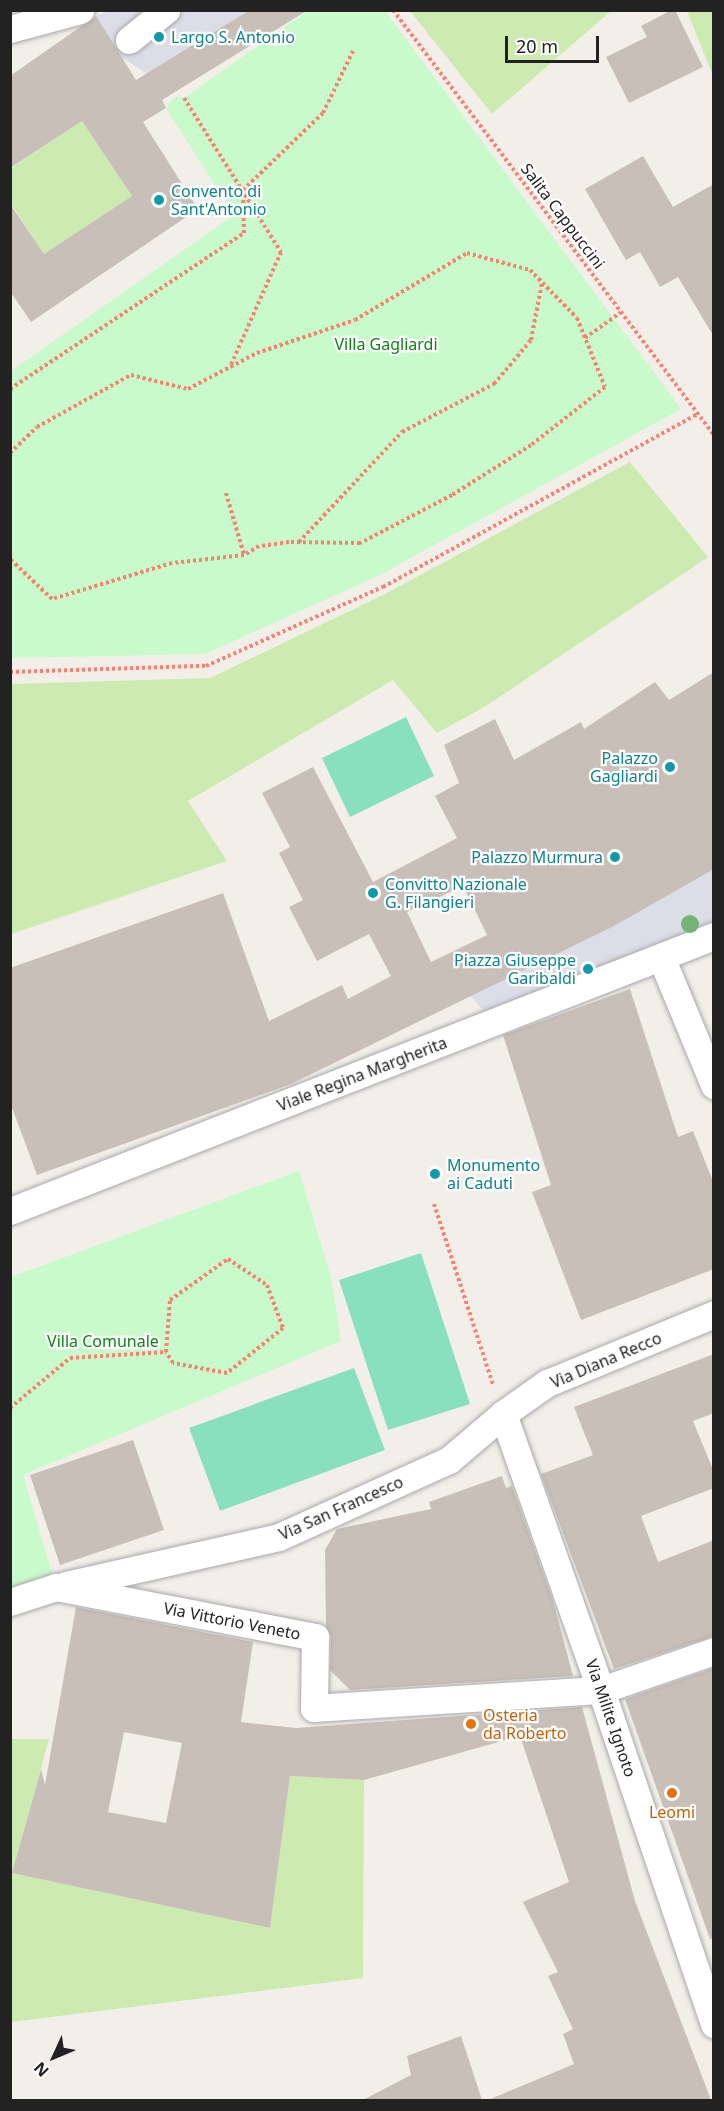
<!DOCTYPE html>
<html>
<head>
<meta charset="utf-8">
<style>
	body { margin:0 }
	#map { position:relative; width:724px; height:2111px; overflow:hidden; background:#f2efe9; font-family:"Noto Sans",sans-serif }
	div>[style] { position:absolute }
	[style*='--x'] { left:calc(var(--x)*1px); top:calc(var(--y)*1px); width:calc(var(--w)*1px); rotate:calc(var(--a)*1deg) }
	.grass>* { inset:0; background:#cdebb0 }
	.park>* { inset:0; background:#c8facc }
	.pitch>* { inset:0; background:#88e0be }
	.plaza>* { inset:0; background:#dddde8 }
	.building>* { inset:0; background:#c7bfb8 }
	.path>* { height:4px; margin-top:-2px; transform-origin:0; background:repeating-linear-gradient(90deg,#fa8072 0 3px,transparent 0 6px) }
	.roads { filter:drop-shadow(0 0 2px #a9a9a9) drop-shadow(0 0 2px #a9a9a9) }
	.minor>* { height:27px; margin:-13.5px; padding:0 13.5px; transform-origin:13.5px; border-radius:13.5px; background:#fff }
	.trees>* { width:18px; height:18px; margin:-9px; border-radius:50%; background:#74b475 }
	.dots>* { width:16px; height:16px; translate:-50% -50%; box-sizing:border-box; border:3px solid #fff; border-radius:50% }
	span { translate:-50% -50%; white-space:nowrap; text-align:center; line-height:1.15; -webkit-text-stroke:4.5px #fff; paint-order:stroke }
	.culture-label { font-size:16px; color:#0d838f }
	.left { translate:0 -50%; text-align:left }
	.right { translate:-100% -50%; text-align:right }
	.street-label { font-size:16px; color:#222 }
	.park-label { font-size:16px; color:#0c8416 }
	.food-label { font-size:16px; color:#c56008 }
	.frame { position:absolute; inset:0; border:12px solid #222; pointer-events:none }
	.north { position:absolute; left:24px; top:2027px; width:60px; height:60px; -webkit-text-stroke:4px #fff; paint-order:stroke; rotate:226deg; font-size:16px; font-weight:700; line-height:24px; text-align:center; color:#222 }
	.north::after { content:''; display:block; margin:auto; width:21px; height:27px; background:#222; clip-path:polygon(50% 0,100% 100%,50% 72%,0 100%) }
	.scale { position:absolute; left:505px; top:36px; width:94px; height:27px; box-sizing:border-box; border:3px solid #222; border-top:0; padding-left:8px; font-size:18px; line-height:21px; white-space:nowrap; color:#222; -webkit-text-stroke:4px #fff; paint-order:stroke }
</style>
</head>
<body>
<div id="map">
	<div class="grass">
		<div style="clip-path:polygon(410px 11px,611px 11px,492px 114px)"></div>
		<div style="clip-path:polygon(687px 11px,713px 11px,713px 76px)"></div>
		<div style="clip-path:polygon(82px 121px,132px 196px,44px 254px,11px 204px,11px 168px)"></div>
		<div style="clip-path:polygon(630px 462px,708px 557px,486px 706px,437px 733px,393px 680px,188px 801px,227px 861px,11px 934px,11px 684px,210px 678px,385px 594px)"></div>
		<div style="clip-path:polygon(10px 1739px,49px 1739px,12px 1873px,270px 1928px,290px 1776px,364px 1780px,363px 1978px,11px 2022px)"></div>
	</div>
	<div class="park">
		<div style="clip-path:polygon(309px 10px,385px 11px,681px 409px,380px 575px,205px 654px,11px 658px,11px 371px,234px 215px,166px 108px,176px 96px,184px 98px)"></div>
		<div style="clip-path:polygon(299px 1171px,331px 1277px,341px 1341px,23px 1475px,56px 1587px,11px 1602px,11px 1277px)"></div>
	</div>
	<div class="pitch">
		<div style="clip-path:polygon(406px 717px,434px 776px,350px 817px,322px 758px)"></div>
		<div style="clip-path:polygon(421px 1253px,470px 1404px,388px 1430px,339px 1280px)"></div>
		<div style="clip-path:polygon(354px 1368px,385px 1450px,220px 1511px,189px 1428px)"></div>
	</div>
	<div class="plaza">
		<div style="clip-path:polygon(112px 10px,251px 11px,149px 75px,121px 57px,96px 16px)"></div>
		<div style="clip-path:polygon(713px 869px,713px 942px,501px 1031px,470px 995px,598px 933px)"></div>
	</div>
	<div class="building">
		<div style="clip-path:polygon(250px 10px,308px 10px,162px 100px,166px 108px,143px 122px,198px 209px,31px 322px,10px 291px,10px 204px,44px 254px,132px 196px,82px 121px,10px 168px,10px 76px,96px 16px,136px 80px)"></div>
		<div style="clip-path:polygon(672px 10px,675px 10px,703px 67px,629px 103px,606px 57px,647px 37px,641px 26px)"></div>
		<div style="clip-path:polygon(643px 156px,673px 207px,714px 184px,714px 337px,678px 277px,660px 287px,640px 252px,626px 260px,585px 189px)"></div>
		<div style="clip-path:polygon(evenodd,714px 672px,714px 869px,612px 927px,291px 1084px,37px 1175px,10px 1102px,10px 968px,223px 893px,269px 1021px,342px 985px,348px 999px,391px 976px,369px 934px,317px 961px,289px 907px,303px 900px,279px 853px,290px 847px,262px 793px,313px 767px,373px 882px,457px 838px,435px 796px,459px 783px,444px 745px,495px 719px,514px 760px,581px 722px,584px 729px,655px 682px,669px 700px,714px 672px,463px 886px,487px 935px,431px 962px,407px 912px,463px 886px)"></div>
		<div style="clip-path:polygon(630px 989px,678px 1137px,693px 1131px,714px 1184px,714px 1269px,581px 1320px,532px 1192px,551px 1185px,503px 1035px)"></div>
		<div style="clip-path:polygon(714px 1354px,714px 1413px,693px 1421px,714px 1472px,714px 1488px,641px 1516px,658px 1562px,714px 1540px,714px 1636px,614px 1669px,541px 1474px,593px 1455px,574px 1407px)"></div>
		<div style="clip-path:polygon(133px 1440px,164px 1530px,60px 1565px,30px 1475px)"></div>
		<div style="clip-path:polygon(502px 1476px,506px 1488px,512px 1486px,553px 1601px,573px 1676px,350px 1690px,330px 1670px,331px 1637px,326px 1626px,325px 1550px,337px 1529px,431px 1509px,429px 1502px)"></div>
		<div style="clip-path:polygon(evenodd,76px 1607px,253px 1642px,241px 1722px,296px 1728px,582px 1707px,635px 1901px,711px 2100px,488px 2100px,574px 2064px,563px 2034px,573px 2029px,548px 1976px,558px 1972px,523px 1902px,569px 1882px,520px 1736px,364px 1780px,290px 1776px,270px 1928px,12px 1873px,41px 1769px,45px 1785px,76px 1607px,124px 1732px,182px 1743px,166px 1823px,108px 1812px,124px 1732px)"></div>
		<div style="clip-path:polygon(714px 1668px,714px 1938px,710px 1939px,625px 1699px)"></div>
		<div style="clip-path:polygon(461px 2036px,482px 2100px,363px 2100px,411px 2075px,407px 2056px)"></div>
	</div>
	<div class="path">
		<div style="--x:393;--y:10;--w:533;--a:52.94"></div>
		<div style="--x:184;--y:98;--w:182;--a:57.8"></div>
		<div style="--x:281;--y:252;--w:126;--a:113.9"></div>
		<div style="--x:585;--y:338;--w:44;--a:-35.8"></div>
		<div style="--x:10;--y:389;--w:281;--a:-33.7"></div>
		<div style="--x:244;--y:233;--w:43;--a:-91.3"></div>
		<div style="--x:243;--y:190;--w:111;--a:-43.9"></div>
		<div style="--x:323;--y:113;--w:71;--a:-64.2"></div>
		<div style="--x:10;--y:453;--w:37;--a:-44"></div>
		<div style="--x:37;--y:427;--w:107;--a:-29"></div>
		<div style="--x:131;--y:375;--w:59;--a:13.8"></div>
		<div style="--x:188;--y:389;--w:78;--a:-27.6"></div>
		<div style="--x:257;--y:353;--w:103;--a:-18.6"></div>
		<div style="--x:355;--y:320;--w:131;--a:-30.9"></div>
		<div style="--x:467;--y:253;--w:65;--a:15.1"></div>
		<div style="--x:530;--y:270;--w:67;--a:45.6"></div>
		<div style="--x:577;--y:318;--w:74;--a:67.9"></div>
		<div style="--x:605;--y:387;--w:94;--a:141.9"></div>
		<div style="--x:531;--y:445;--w:93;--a:147.7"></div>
		<div style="--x:452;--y:495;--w:104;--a:152.4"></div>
		<div style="--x:360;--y:543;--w:71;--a:-179.2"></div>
		<div style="--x:289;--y:542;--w:30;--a:172"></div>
		<div style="--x:259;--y:546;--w:17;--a:149"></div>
		<div style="--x:244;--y:555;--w:72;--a:173.7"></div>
		<div style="--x:172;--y:563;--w:125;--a:163.3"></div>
		<div style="--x:52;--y:599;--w:58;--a:-136.4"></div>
		<div style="--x:226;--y:493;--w:65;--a:73.8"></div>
		<div style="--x:299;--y:542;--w:151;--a:-46.9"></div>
		<div style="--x:402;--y:432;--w:104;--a:-27.6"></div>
		<div style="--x:494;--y:384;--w:57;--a:-49.9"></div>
		<div style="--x:531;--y:340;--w:58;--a:-79.1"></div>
		<div style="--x:10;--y:672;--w:196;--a:-1.8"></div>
		<div style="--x:206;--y:666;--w:194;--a:-24.1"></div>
		<div style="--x:383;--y:587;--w:359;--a:-28.8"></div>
		<div style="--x:434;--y:1204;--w:190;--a:71.9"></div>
		<div style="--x:228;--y:1259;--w:47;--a:33.7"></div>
		<div style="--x:267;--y:1285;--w:46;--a:69.6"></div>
		<div style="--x:283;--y:1328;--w:72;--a:141.2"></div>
		<div style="--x:227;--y:1373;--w:55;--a:-169.5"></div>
		<div style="--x:173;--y:1363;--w:13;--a:-122"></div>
		<div style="--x:166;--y:1352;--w:52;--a:-85.6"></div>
		<div style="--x:170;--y:1300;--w:71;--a:-35.3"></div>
		<div style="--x:10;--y:1408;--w:78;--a:-39.8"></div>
		<div style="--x:70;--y:1358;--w:96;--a:-3.6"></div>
	</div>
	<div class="roads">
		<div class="minor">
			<div style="--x:10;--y:29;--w:73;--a:-15.2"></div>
			<div style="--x:129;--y:40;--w:48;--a:-39"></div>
			<div style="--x:661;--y:957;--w:139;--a:67.5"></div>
			<div style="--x:10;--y:1211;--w:756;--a:-21.34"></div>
			<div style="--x:503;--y:1414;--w:293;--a:70.5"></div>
			<div style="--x:601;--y:1690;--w:353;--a:71.3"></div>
			<div style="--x:66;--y:1585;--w:218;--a:-12.7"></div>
			<div style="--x:279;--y:1537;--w:187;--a:-24.4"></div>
			<div style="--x:449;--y:1460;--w:71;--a:-40.4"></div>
			<div style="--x:503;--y:1414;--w:54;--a:-35.2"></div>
			<div style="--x:547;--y:1383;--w:181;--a:-22.4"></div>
			<div style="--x:10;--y:1602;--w:48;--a:-18.1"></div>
			<div style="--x:56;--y:1587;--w:264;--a:10.9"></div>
			<div style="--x:315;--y:1637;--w:71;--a:90.8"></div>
			<div style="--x:314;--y:1708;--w:288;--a:-3.6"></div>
			<div style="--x:601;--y:1690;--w:120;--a:-19"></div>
		</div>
	</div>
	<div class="trees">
		<div style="left:690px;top:924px"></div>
	</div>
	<div class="dots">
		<div style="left:159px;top:37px;background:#0f9aa8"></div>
		<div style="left:159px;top:200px;background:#0f9aa8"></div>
		<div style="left:670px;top:767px;background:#0f9aa8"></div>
		<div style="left:615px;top:857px;background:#0f9aa8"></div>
		<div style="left:373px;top:893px;background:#0f9aa8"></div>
		<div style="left:588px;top:969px;background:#0f9aa8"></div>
		<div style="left:435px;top:1174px;background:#0f9aa8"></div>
		<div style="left:471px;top:1724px;background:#e8710a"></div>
		<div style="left:672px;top:1793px;background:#e8710a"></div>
	</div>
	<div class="culture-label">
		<span class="left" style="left:171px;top:37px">Largo S. Antonio</span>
		<span class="left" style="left:171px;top:200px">Convento di<br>Sant'Antonio</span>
		<span class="right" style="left:658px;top:767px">Palazzo<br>Gagliardi</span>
		<span class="right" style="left:603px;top:857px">Palazzo Murmura</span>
		<span class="left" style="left:385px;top:893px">Convitto Nazionale<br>G. Filangieri</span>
		<span class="right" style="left:576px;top:969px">Piazza Giuseppe<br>Garibaldi</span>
		<span class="left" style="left:447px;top:1174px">Monumento<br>ai Caduti</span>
	</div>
	<div class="street-label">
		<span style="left:563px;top:216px;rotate:53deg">Salita Cappuccini</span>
		<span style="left:362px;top:1074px;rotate:-21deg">Viale Regina Margherita</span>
		<span style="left:606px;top:1360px;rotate:-23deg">Via Diana Recco</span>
		<span style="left:341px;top:1508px;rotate:-24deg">Via San Francesco</span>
		<span style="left:232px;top:1621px;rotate:11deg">Via Vittorio Veneto</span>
		<span style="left:611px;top:1718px;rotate:71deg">Via Milite Ignoto</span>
	</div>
	<div class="park-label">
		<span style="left:386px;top:344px">Villa Gagliardi</span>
		<span style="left:103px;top:1341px">Villa Comunale</span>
	</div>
	<div class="food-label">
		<span class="left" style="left:483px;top:1724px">Osteria<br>da Roberto</span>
		<span style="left:672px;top:1812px">Leomi</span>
	</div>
	<div class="frame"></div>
	<div class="north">N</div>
	<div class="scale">20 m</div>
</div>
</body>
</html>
